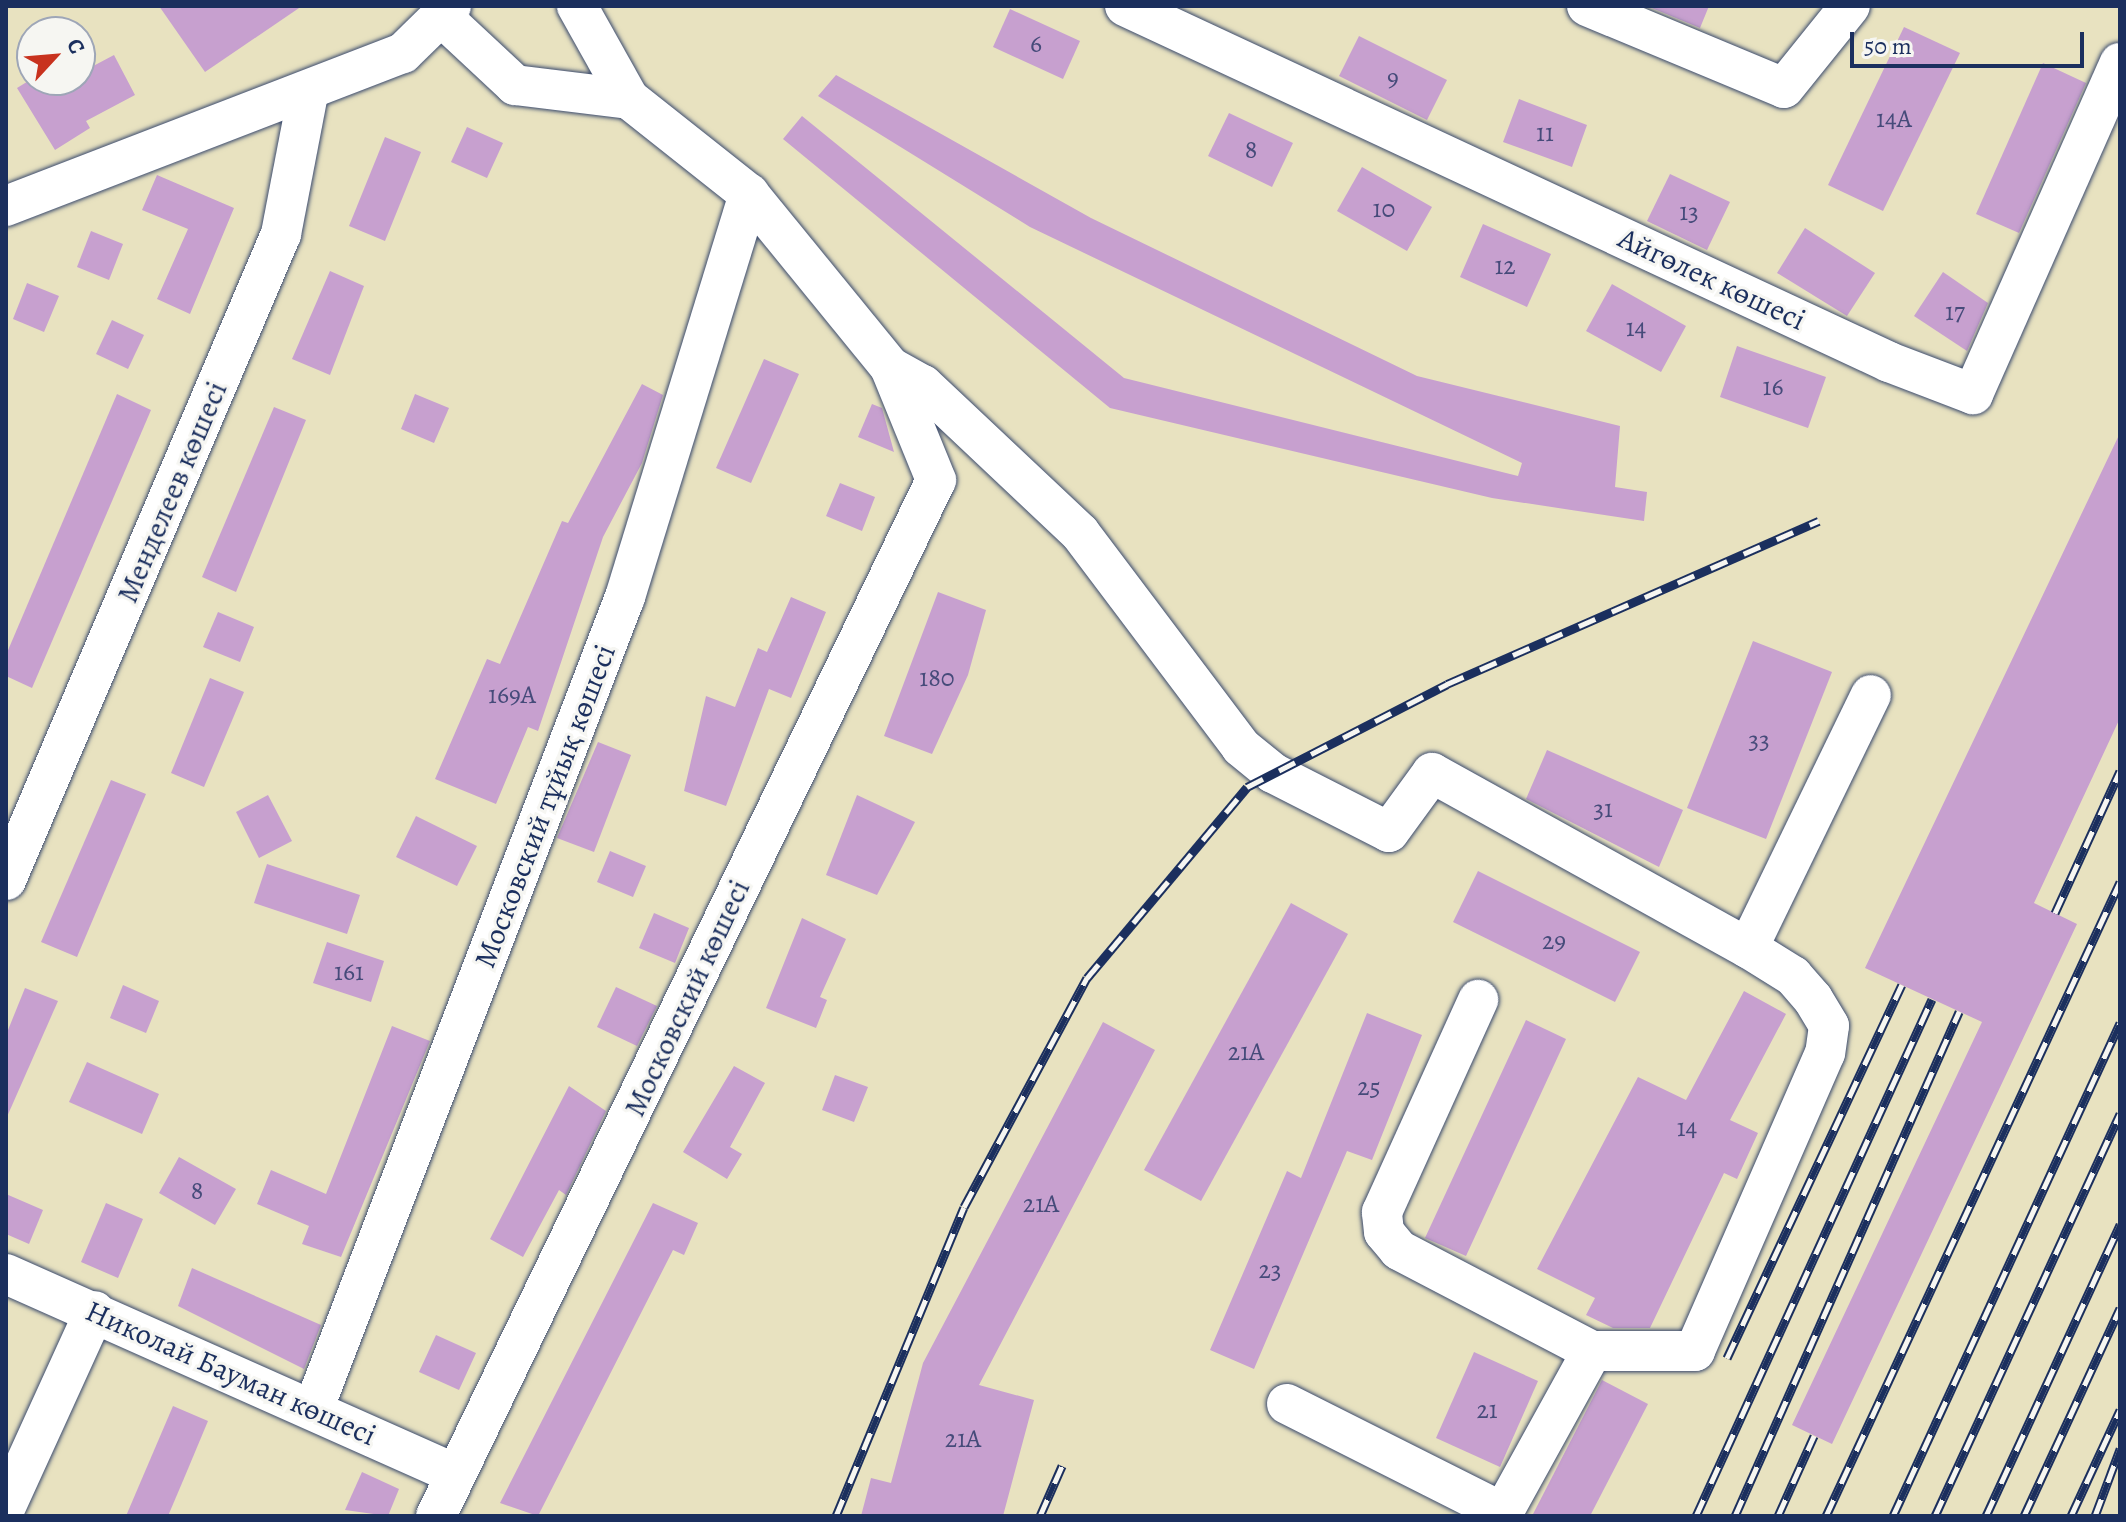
<!DOCTYPE html>
<html>
<head>
<meta charset="utf-8">
<style>
	body { margin:0 }
	#map { position:relative; width:2126px; height:1522px; overflow:hidden; background:#e8e2c0; font-family:Alegreya,serif }
	div>[style] { position:absolute }
	[style*='--x'] { left:calc(var(--x)*1px); top:calc(var(--y)*1px); width:calc(var(--w)*1px); rotate:calc(var(--a)*1deg) }
	.building>* { inset:0; background:#c7a0cf }
	.roads { filter:drop-shadow(0 0 2px #3a4a6d) drop-shadow(0 0 2px #3a4a6d) }
	.minor>* { height:40px; margin:-20px; padding:0 20px; transform-origin:20px; border-radius:20px; background:#fff }
	.rail>* { height:9px; margin-top:-4.5px; transform-origin:0; background:repeating-linear-gradient(90deg,#f6f6f2 0 18px,#1b2f5e 0 36px); box-sizing:border-box; border-block:2px solid #1b2f5e }
	span { translate:-50% -50%; white-space:nowrap; text-align:center; line-height:1.15; -webkit-text-stroke:6px #f6f6f2; paint-order:stroke }
	.number-label { font-size:26px; color:#464b7a }
	.number-label span { -webkit-text-stroke-width:0 }
	.street-label { font-size:30px; color:#1b2f5e }
	.frame { position:absolute; inset:0; border:8px solid #1b2f5e; pointer-events:none }
	.north { position:absolute; left:16px; top:16px; width:80px; height:80px; box-sizing:border-box; background:#f6f6f2; border:2px solid #9ea6b7; border-radius:50%; rotate:64deg; font-size:22px; font-weight:700; line-height:32px; text-align:center; color:#1b2f5e }
	.north::after { content:''; display:block; margin:auto; width:28px; height:36px; background:#c8321e; clip-path:polygon(50% 0,100% 100%,50% 72%,0 100%) }
	.scale { position:absolute; left:1850px; top:32px; width:234px; height:36px; box-sizing:border-box; border:4px solid #1b2f5e; border-top:0; padding-left:10px; font-size:24px; line-height:28px; white-space:nowrap; color:#1b2f5e; -webkit-text-stroke:6px #f6f6f2; paint-order:stroke }
</style>
</head>
<body>
<div id="map">
	<div class="building">
		<div style="clip-path:polygon(159px 6px,302px 6px,205px 72px)"></div>
		<div style="clip-path:polygon(1647px 6px,1709px 6px,1700px 28px)"></div>
		<div style="clip-path:polygon(1010px 9px,1080px 41px,1063px 79px,993px 47px)"></div>
		<div style="clip-path:polygon(1904px 27px,1960px 53px,1883px 211px,1828px 185px)"></div>
		<div style="clip-path:polygon(1359px 36px,1447px 80px,1427px 120px,1339px 76px)"></div>
		<div style="clip-path:polygon(114px 55px,135px 95px,86px 121px,90px 128px,55px 150px,17px 88px,30px 80px,80px 80px,80px 73px)"></div>
		<div style="clip-path:polygon(2043px 63px,2086px 83px,2019px 233px,1976px 214px)"></div>
		<div style="clip-path:polygon(836px 75px,1091px 218px,1417px 376px,1620px 426px,1615px 487px,1647px 492px,1644px 521px,1492px 498px,1110px 408px,783px 139px,802px 116px,1124px 378px,1518px 476px,1522px 463px,1030px 227px,818px 96px)"></div>
		<div style="clip-path:polygon(1519px 99px,1587px 125px,1572px 167px,1503px 142px)"></div>
		<div style="clip-path:polygon(1229px 113px,1293px 143px,1272px 187px,1208px 156px)"></div>
		<div style="clip-path:polygon(467px 127px,503px 143px,487px 178px,451px 162px)"></div>
		<div style="clip-path:polygon(385px 137px,421px 152px,385px 241px,349px 226px)"></div>
		<div style="clip-path:polygon(1362px 167px,1432px 207px,1407px 251px,1337px 211px)"></div>
		<div style="clip-path:polygon(1670px 174px,1730px 202px,1707px 250px,1647px 221px)"></div>
		<div style="clip-path:polygon(157px 175px,234px 208px,190px 314px,157px 299px,188px 229px,142px 210px)"></div>
		<div style="clip-path:polygon(1483px 224px,1551px 254px,1527px 307px,1460px 277px)"></div>
		<div style="clip-path:polygon(1805px 228px,1875px 273px,1847px 316px,1777px 273px)"></div>
		<div style="clip-path:polygon(91px 231px,123px 244px,109px 280px,77px 267px)"></div>
		<div style="clip-path:polygon(330px 271px,364px 286px,330px 375px,292px 359px)"></div>
		<div style="clip-path:polygon(1943px 272px,1988px 303px,1967px 351px,1914px 316px)"></div>
		<div style="clip-path:polygon(27px 283px,59px 296px,44px 332px,13px 319px)"></div>
		<div style="clip-path:polygon(1612px 284px,1686px 326px,1661px 372px,1586px 331px)"></div>
		<div style="clip-path:polygon(112px 320px,144px 335px,128px 369px,96px 354px)"></div>
		<div style="clip-path:polygon(1737px 346px,1826px 377px,1808px 428px,1720px 397px)"></div>
		<div style="clip-path:polygon(764px 359px,799px 374px,751px 483px,716px 468px)"></div>
		<div style="clip-path:polygon(642px 384px,663px 395px,642px 463px,603px 537px,538px 731px,528px 727px,496px 804px,435px 779px,487px 659px,500px 664px,562px 521px,568px 523px)"></div>
		<div style="clip-path:polygon(117px 394px,151px 410px,32px 688px,6px 676px,6px 655px)"></div>
		<div style="clip-path:polygon(415px 394px,449px 408px,434px 443px,401px 429px)"></div>
		<div style="clip-path:polygon(872px 404px,882px 408px,894px 452px,858px 437px)"></div>
		<div style="clip-path:polygon(274px 407px,306px 420px,236px 592px,202px 577px)"></div>
		<div style="clip-path:polygon(2120px 433px,2120px 718px,2034px 903px,2077px 924px,1832px 1444px,1792px 1425px,1982px 1022px,1865px 968px)"></div>
		<div style="clip-path:polygon(840px 483px,875px 497px,862px 531px,826px 516px)"></div>
		<div style="clip-path:polygon(938px 592px,986px 610px,968px 675px,932px 754px,884px 736px)"></div>
		<div style="clip-path:polygon(791px 597px,826px 612px,791px 698px,769px 689px,726px 806px,684px 791px,706px 696px,735px 707px,758px 648px,767px 652px)"></div>
		<div style="clip-path:polygon(218px 612px,254px 627px,240px 662px,203px 647px)"></div>
		<div style="clip-path:polygon(1753px 641px,1832px 672px,1766px 839px,1687px 808px)"></div>
		<div style="clip-path:polygon(210px 678px,244px 692px,204px 787px,171px 773px)"></div>
		<div style="clip-path:polygon(598px 742px,631px 755px,594px 852px,557px 838px)"></div>
		<div style="clip-path:polygon(1547px 750px,1683px 810px,1659px 867px,1526px 799px)"></div>
		<div style="clip-path:polygon(111px 780px,146px 794px,77px 957px,41px 942px)"></div>
		<div style="clip-path:polygon(268px 795px,292px 841px,259px 858px,236px 812px)"></div>
		<div style="clip-path:polygon(857px 795px,915px 822px,877px 895px,826px 875px)"></div>
		<div style="clip-path:polygon(416px 816px,477px 846px,457px 886px,396px 857px)"></div>
		<div style="clip-path:polygon(610px 851px,646px 866px,633px 897px,597px 882px)"></div>
		<div style="clip-path:polygon(267px 864px,360px 895px,347px 934px,254px 903px)"></div>
		<div style="clip-path:polygon(1478px 871px,1640px 952px,1615px 1002px,1453px 922px)"></div>
		<div style="clip-path:polygon(1291px 903px,1348px 934px,1201px 1201px,1144px 1170px)"></div>
		<div style="clip-path:polygon(654px 913px,689px 928px,675px 963px,639px 948px)"></div>
		<div style="clip-path:polygon(802px 918px,846px 939px,820px 997px,827px 1000px,816px 1028px,766px 1008px)"></div>
		<div style="clip-path:polygon(327px 942px,384px 961px,371px 1002px,313px 983px)"></div>
		<div style="clip-path:polygon(123px 985px,159px 1001px,146px 1033px,110px 1018px)"></div>
		<div style="clip-path:polygon(616px 987px,657px 1006px,637px 1046px,597px 1027px)"></div>
		<div style="clip-path:polygon(25px 988px,58px 1001px,6px 1119px,6px 1035px)"></div>
		<div style="clip-path:polygon(1744px 991px,1786px 1014px,1730px 1120px,1758px 1133px,1737px 1179px,1724px 1173px,1650px 1328px,1613px 1328px,1586px 1315px,1595px 1298px,1537px 1269px,1638px 1077px,1686px 1100px)"></div>
		<div style="clip-path:polygon(1367px 1013px,1422px 1035px,1372px 1160px,1347px 1151px,1254px 1369px,1210px 1350px,1287px 1171px,1301px 1178px)"></div>
		<div style="clip-path:polygon(1526px 1020px,1566px 1039px,1466px 1256px,1425px 1238px)"></div>
		<div style="clip-path:polygon(1103px 1022px,1155px 1050px,979px 1385px,1034px 1400px,1003px 1516px,861px 1516px,871px 1478px,891px 1483px,923px 1363px)"></div>
		<div style="clip-path:polygon(392px 1026px,430px 1041px,341px 1257px,302px 1244px,309px 1226px,257px 1204px,271px 1170px,326px 1194px)"></div>
		<div style="clip-path:polygon(87px 1062px,159px 1094px,142px 1134px,69px 1102px)"></div>
		<div style="clip-path:polygon(734px 1066px,765px 1083px,730px 1147px,742px 1154px,727px 1179px,683px 1152px)"></div>
		<div style="clip-path:polygon(835px 1075px,868px 1087px,854px 1122px,822px 1110px)"></div>
		<div style="clip-path:polygon(569px 1086px,606px 1111px,566px 1195px,559px 1190px,523px 1257px,490px 1239px)"></div>
		<div style="clip-path:polygon(179px 1157px,236px 1189px,215px 1225px,159px 1193px)"></div>
		<div style="clip-path:polygon(6px 1194px,43px 1210px,29px 1244px,6px 1234px)"></div>
		<div style="clip-path:polygon(106px 1203px,143px 1219px,118px 1278px,81px 1262px)"></div>
		<div style="clip-path:polygon(653px 1203px,698px 1223px,684px 1255px,673px 1250px,538px 1516px,500px 1503px)"></div>
		<div style="clip-path:polygon(192px 1268px,321px 1325px,304px 1369px,178px 1306px)"></div>
		<div style="clip-path:polygon(436px 1335px,476px 1353px,459px 1390px,419px 1372px)"></div>
		<div style="clip-path:polygon(1474px 1352px,1538px 1381px,1500px 1467px,1436px 1438px)"></div>
		<div style="clip-path:polygon(1602px 1380px,1648px 1404px,1590px 1516px,1532px 1516px)"></div>
		<div style="clip-path:polygon(173px 1406px,208px 1421px,185px 1476px,168px 1516px,126px 1516px)"></div>
		<div style="clip-path:polygon(362px 1472px,399px 1489px,388px 1516px,345px 1510px)"></div>
	</div>
	<div class="roads">
		<div class="minor">
			<div style="--x:577;--y:6;--w:107;--a:60.8"></div>
			<div style="--x:1125;--y:6;--w:843;--a:24.98"></div>
			<div style="--x:1889;--y:362;--w:90;--a:20.9"></div>
			<div style="--x:1973;--y:394;--w:362;--a:-66.1"></div>
			<div style="--x:1587;--y:6;--w:213;--a:22.6"></div>
			<div style="--x:1784;--y:88;--w:105;--a:-51.2"></div>
			<div style="--x:6;--y:206;--w:425;--a:-21.1"></div>
			<div style="--x:403;--y:53;--w:67;--a:-44.4"></div>
			<div style="--x:890;--y:367;--w:38;--a:29"></div>
			<div style="--x:923;--y:385;--w:216;--a:43.3"></div>
			<div style="--x:1080;--y:533;--w:268;--a:53"></div>
			<div style="--x:1241;--y:747;--w:41;--a:39.1"></div>
			<div style="--x:1273;--y:773;--w:130;--a:27"></div>
			<div style="--x:1389;--y:832;--w:73;--a:-53.9"></div>
			<div style="--x:1432;--y:773;--w:361;--a:29"></div>
			<div style="--x:1748;--y:948;--w:53;--a:31.9"></div>
			<div style="--x:1793;--y:976;--w:30;--a:49"></div>
			<div style="--x:1813;--y:999;--w:31;--a:59"></div>
			<div style="--x:1829;--y:1026;--w:27;--a:98"></div>
			<div style="--x:1825;--y:1053;--w:325;--a:113.6"></div>
			<div style="--x:1695;--y:1351;--w:103;--a:180"></div>
			<div style="--x:1592;--y:1351;--w:218;--a:-152.4"></div>
			<div style="--x:1399;--y:1250;--w:23;--a:-130"></div>
			<div style="--x:1384;--y:1232;--w:20;--a:-96"></div>
			<div style="--x:1382;--y:1212;--w:233;--a:-65.6"></div>
			<div style="--x:6;--y:880;--w:702;--a:-66.94"></div>
			<div style="--x:281;--y:234;--w:143;--a:-79.1"></div>
			<div style="--x:1748;--y:948;--w:281;--a:-64.1"></div>
			<div style="--x:6;--y:1274;--w:492;--a:24"></div>
			<div style="--x:1287;--y:1404;--w:241;--a:26.7"></div>
			<div style="--x:313;--y:1410;--w:871;--a:-69.01"></div>
			<div style="--x:625;--y:597;--w:422;--a:-72.9"></div>
			<div style="--x:6;--y:1506;--w:214;--a:-65.5"></div>
			<div style="--x:436;--y:1516;--w:1150;--a:-64.24"></div>
			<div style="--x:936;--y:480;--w:122;--a:-112.2"></div>
			<div style="--x:890;--y:367;--w:223;--a:-129.2"></div>
			<div style="--x:749;--y:194;--w:153;--a:-141.6"></div>
			<div style="--x:629;--y:99;--w:115;--a:-173"></div>
			<div style="--x:515;--y:85;--w:100;--a:-137"></div>
			<div style="--x:1501;--y:1516;--w:188;--a:-61.1"></div>
		</div>
	</div>
	<div class="rail">
		<div style="--x:2055;--y:913;--w:156;--a:-65.4"></div>
		<div style="--x:1727;--y:1358;--w:412;--a:-64.9"></div>
		<div style="--x:836;--y:1516;--w:334;--a:-67.5"></div>
		<div style="--x:964;--y:1207;--w:260;--a:-61.8"></div>
		<div style="--x:1087;--y:978;--w:249;--a:-50"></div>
		<div style="--x:1247;--y:787;--w:225;--a:-27.2"></div>
		<div style="--x:1447;--y:684;--w:406;--a:-23.7"></div>
		<div style="--x:1040;--y:1516;--w:55;--a:-66.3"></div>
		<div style="--x:1696;--y:1516;--w:568;--a:-65.46"></div>
		<div style="--x:1735;--y:1516;--w:552;--a:-66.04"></div>
		<div style="--x:1778;--y:1516;--w:88;--a:-65.8"></div>
		<div style="--x:1826;--y:1516;--w:699;--a:-65.12"></div>
		<div style="--x:1893;--y:1516;--w:543;--a:-65.28"></div>
		<div style="--x:1935;--y:1516;--w:443;--a:-65.3"></div>
		<div style="--x:1986;--y:1516;--w:321;--a:-65.3"></div>
		<div style="--x:2024;--y:1516;--w:229;--a:-65.2"></div>
		<div style="--x:2071;--y:1516;--w:117;--a:-65.2"></div>
		<div style="--x:2095;--y:1516;--w:72;--a:-69.5"></div>
	</div>
	<div class="number-label">
		<span style="left:1036px;top:44px">6</span>
		<span style="left:1393px;top:78px">9</span>
		<span style="left:1894px;top:119px">14А</span>
		<span style="left:1545px;top:133px">11</span>
		<span style="left:1251px;top:150px">8</span>
		<span style="left:1384px;top:209px">10</span>
		<span style="left:1689px;top:212px">13</span>
		<span style="left:1505px;top:266px">12</span>
		<span style="left:1955px;top:312px">17</span>
		<span style="left:1636px;top:328px">14</span>
		<span style="left:1773px;top:387px">16</span>
		<span style="left:937px;top:678px">180</span>
		<span style="left:512px;top:695px">169А</span>
		<span style="left:1759px;top:740px">33</span>
		<span style="left:1603px;top:809px">31</span>
		<span style="left:1554px;top:941px">29</span>
		<span style="left:349px;top:972px">161</span>
		<span style="left:1246px;top:1052px">21А</span>
		<span style="left:1369px;top:1087px">25</span>
		<span style="left:1687px;top:1128px">14</span>
		<span style="left:197px;top:1191px">8</span>
		<span style="left:1041px;top:1204px">21А</span>
		<span style="left:1270px;top:1270px">23</span>
		<span style="left:1487px;top:1410px">21</span>
		<span style="left:963px;top:1439px">21А</span>
	</div>
	<div class="street-label">
		<span style="left:1712px;top:279px;rotate:25deg">Айгөлек көшесі</span>
		<span style="left:172px;top:492px;rotate:-67deg">Менделеев көшесі</span>
		<span style="left:545px;top:806px;rotate:-69deg">Московский тұйық көшесі</span>
		<span style="left:687px;top:998px;rotate:-65deg">Московский көшесі</span>
		<span style="left:231px;top:1373px;rotate:24deg">Николай Бауман көшесі</span>
	</div>
	<div class="frame"></div>
	<div class="north">С</div>
	<div class="scale">50 m</div>
</div>
</body>
</html>
